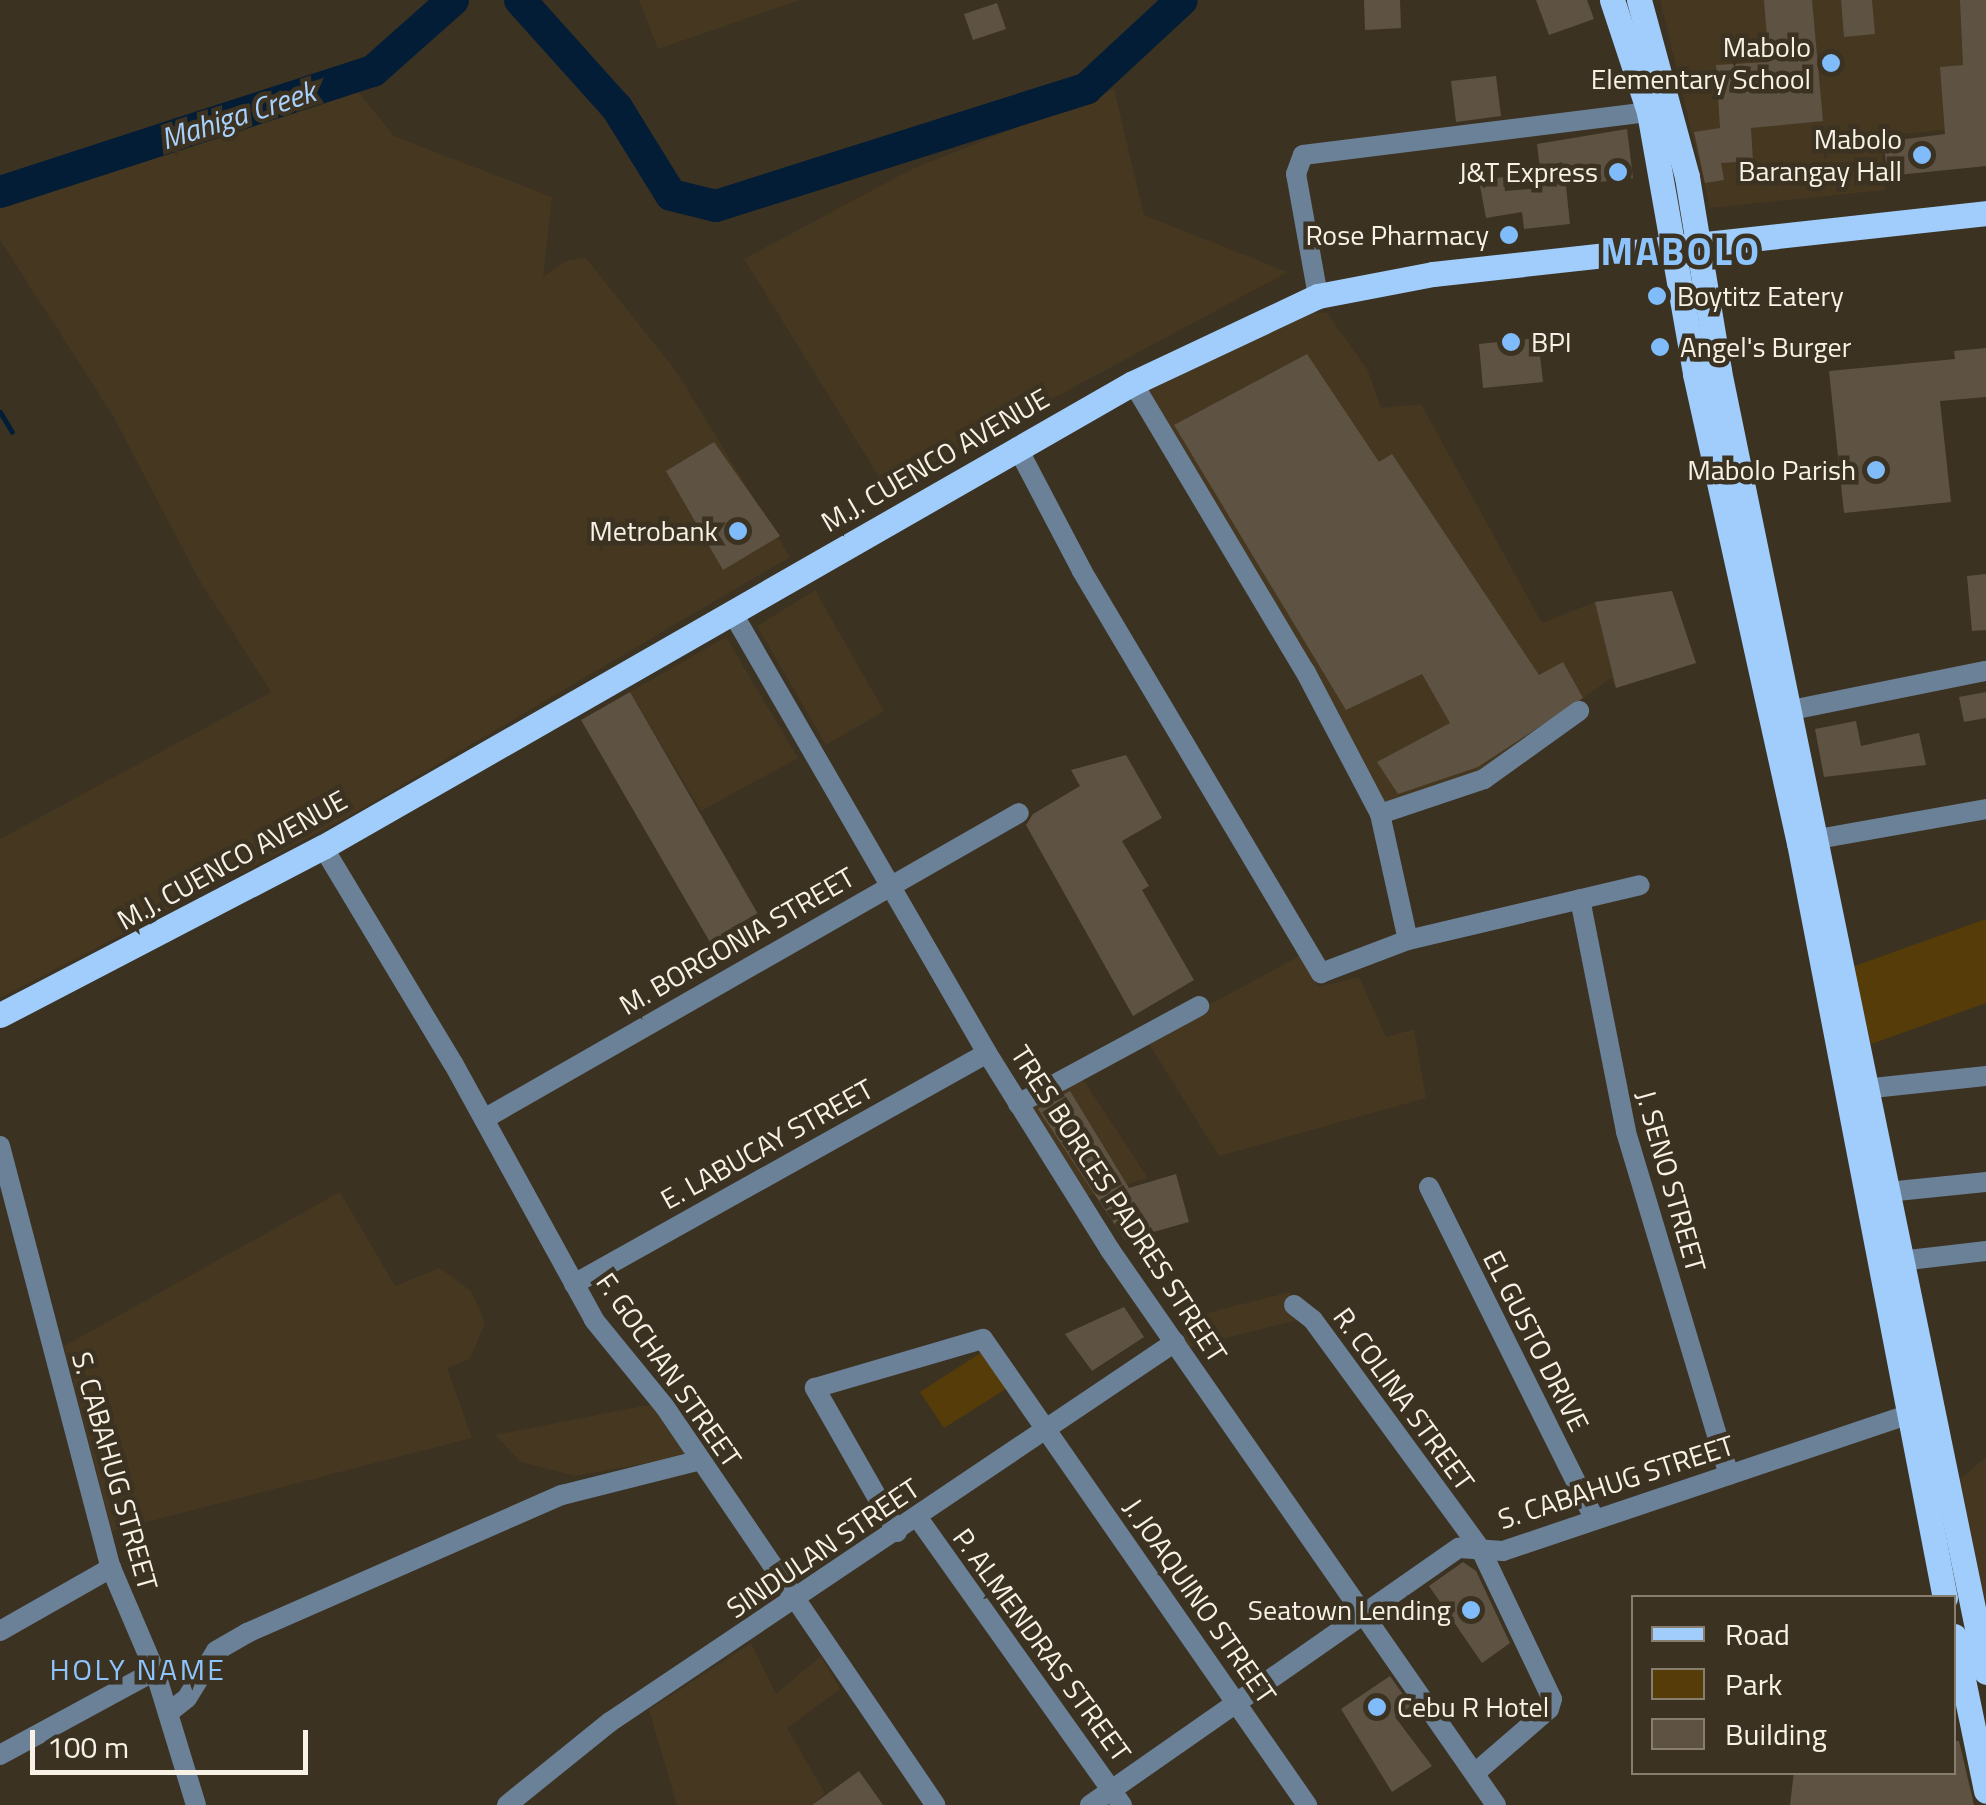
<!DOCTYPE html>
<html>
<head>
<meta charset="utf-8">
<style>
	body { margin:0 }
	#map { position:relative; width:1986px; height:1805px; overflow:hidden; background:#3c3222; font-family:"Titillium Web",sans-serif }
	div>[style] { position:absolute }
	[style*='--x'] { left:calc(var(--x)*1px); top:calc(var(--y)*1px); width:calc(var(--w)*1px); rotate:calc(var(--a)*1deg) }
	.built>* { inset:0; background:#453720 }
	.green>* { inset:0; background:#563c08 }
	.stream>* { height:5px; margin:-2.5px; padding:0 2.5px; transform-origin:2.5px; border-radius:2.5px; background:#031d36 }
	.river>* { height:32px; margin:-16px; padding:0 16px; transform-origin:16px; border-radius:16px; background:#031d36 }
	.building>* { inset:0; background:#5e5342 }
	.minor>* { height:20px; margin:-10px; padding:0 10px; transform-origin:10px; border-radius:10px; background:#6b8198 }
	.tertiary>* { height:20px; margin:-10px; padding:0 10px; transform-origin:10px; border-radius:10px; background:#6b8198 }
	.primary>* { height:25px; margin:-12.5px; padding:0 12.5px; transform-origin:12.5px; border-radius:12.5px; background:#a0cdfc }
	.dots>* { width:28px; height:28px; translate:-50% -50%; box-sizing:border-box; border:5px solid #3c3222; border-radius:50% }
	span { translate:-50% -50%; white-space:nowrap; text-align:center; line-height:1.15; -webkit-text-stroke:9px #3c3222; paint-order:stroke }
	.poi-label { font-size:28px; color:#f7f1e6 }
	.right { translate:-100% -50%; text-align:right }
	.left { translate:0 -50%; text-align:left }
	.street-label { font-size:28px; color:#f7f1e6 }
	.water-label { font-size:30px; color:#a9d2fe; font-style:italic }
	.neighbourhood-label { font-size:30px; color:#8dc4fd; letter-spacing:2.5px }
	.district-label { font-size:38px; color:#8dc4fd; font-weight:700; letter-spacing:2.5px }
	.legend { position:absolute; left:1631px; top:1595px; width:325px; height:180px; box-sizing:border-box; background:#3c3222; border:2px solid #877e70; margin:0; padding:12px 18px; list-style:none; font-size:30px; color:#f7f1e6 }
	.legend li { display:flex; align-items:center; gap:20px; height:50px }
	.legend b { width:50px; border:2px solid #877e70 }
	.scale { position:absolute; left:30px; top:1730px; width:278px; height:45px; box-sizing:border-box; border:5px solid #f7f1e6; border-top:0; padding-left:12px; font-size:30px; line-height:35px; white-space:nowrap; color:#f7f1e6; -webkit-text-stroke:8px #3c3222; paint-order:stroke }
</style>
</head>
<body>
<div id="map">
	<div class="built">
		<div style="clip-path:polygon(639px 0,800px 0,658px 49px)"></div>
		<div style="clip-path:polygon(1660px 0,1986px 0,1986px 126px,1881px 136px,1885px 190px,1710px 208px)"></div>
		<div style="clip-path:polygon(352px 84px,394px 136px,552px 197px,543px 277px,566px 261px,586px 258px,676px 371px,790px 557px,346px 818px,0 998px,0 839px,271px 692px,198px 578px,112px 414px,0 240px,0 204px)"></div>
		<div style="clip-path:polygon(1114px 89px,1144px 215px,1288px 272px,886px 488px,744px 259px,912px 169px)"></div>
		<div style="clip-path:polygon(1307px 312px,1327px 313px,1367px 369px,1381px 408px,1421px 404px,1542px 623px,1595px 602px,1672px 591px,1696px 663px,1616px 688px,1611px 678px,1482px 773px,1384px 804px,1149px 390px)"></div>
		<div style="clip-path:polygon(815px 590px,884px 711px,826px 745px,757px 626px)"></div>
		<div style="clip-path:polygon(726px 637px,798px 758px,701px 811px,630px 692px)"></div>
		<div style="clip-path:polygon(1301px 955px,1318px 987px,1359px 977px,1386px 1037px,1414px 1029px,1426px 1098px,1219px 1156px,1146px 1039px)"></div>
		<div style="clip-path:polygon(1083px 1079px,1148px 1178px,1083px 1198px,1029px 1105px)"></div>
		<div style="clip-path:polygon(340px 1192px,395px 1286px,440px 1268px,471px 1291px,485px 1323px,470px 1359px,447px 1368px,472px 1438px,112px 1531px,64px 1346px)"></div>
		<div style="clip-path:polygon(1290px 1292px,1298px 1320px,1187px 1348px,1180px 1320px)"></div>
		<div style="clip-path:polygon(653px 1404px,688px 1456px,575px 1476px,521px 1462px,495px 1435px)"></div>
		<div style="clip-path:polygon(1986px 1457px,1986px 1602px,1955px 1483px)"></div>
		<div style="clip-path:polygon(751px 1643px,776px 1694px,821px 1656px,840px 1689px,787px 1728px,825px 1793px,812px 1805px,677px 1805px,649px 1710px)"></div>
	</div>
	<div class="green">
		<div style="clip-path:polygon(1986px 919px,1986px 1003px,1871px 1044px,1852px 967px)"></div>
		<div style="clip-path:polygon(985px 1350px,1009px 1387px,944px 1428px,920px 1392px)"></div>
	</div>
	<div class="stream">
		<div style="--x:0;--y:412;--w:23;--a:59"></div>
	</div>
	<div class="river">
		<div style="--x:520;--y:0;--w:145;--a:48.1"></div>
		<div style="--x:617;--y:108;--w:102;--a:58.2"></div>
		<div style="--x:671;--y:195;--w:46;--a:13.7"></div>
		<div style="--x:716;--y:206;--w:389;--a:-17.6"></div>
		<div style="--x:1087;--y:88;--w:129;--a:-42.8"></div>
		<div style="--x:0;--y:192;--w:392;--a:-18"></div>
		<div style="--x:373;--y:71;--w:107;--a:-41.6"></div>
	</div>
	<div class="building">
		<div style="clip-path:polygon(1364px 0,1400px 0,1401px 28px,1365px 30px)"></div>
		<div style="clip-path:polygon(1536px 0,1587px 0,1594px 19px,1549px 35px)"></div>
		<div style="clip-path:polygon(1764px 0,1812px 0,1823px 121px,1751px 128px,1753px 161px,1721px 163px,1724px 180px,1705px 183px,1694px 132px,1720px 128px,1716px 65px,1769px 62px)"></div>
		<div style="clip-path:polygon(1841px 0,1872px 0,1875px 34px,1844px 37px)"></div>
		<div style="clip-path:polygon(1960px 0,1986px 0,1986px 166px,1888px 176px,1883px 142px,1945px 134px,1940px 67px,1963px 65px)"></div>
		<div style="clip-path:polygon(997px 3px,1006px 29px,973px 40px,964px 14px)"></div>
		<div style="clip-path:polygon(1496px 76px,1501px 116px,1456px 122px,1451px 81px)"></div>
		<div style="clip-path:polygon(1627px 129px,1633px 178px,1566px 186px,1570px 224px,1524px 229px,1522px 212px,1486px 218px,1479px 181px,1503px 177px,1505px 191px,1542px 188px,1537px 144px)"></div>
		<div style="clip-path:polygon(1538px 338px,1543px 382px,1483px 388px,1479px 344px)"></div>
		<div style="clip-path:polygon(1986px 348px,1986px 397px,1940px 401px,1951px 502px,1844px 513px,1829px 371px,1955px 359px,1954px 351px)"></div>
		<div style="clip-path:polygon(1307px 354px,1379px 462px,1392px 454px,1539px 675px,1563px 662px,1583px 698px,1478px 767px,1398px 794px,1377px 762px,1450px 723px,1422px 674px,1346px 710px,1174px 425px)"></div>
		<div style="clip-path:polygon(714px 442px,780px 536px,723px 570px,666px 471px)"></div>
		<div style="clip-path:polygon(1986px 574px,1986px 630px,1972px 631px,1967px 576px)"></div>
		<div style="clip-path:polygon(1672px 591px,1696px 663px,1616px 688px,1595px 602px)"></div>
		<div style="clip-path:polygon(630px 692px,762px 921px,714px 949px,581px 720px)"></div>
		<div style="clip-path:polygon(1986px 692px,1986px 718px,1964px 722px,1959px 697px)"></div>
		<div style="clip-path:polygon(1856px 721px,1861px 746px,1919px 733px,1926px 765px,1824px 777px,1815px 729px)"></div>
		<div style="clip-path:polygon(1126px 755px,1162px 818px,1122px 841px,1149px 886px,1142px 890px,1194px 980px,1133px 1016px,1026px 825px,1033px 814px,1080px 786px,1071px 770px)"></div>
		<div style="clip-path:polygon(1070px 1091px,1129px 1188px,1176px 1174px,1189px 1222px,1125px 1240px,1038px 1109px)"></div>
		<div style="clip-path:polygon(1124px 1307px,1144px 1337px,1092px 1371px,1065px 1334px)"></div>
		<div style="clip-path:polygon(1463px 1562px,1476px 1571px,1510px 1643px,1482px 1663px,1429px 1586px)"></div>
		<div style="clip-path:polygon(1390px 1676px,1411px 1706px,1395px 1717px,1432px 1766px,1392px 1792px,1341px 1709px)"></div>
		<div style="clip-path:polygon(1954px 1741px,1959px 1741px,1974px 1805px,1790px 1805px,1794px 1772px,1954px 1772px)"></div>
		<div style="clip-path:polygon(859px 1771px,883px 1805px,812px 1805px)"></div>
	</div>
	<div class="minor">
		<div style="--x:1318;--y:296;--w:124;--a:-100.2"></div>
		<div style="--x:1296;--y:174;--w:20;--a:-70"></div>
		<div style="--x:1303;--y:155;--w:349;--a:-7.1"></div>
		<div style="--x:1133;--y:383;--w:335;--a:59.2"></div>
		<div style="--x:1305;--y:671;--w:161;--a:62.3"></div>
		<div style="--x:1380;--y:814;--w:129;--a:77.5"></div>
		<div style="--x:1017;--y:447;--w:140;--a:62.3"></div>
		<div style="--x:1082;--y:571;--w:468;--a:59.3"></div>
		<div style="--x:1321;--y:973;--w:93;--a:-20.8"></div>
		<div style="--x:1408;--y:940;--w:238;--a:-13.3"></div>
		<div style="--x:732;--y:612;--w:509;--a:59.96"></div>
		<div style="--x:987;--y:1053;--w:232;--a:58"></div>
		<div style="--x:1110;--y:1250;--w:676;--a:55.18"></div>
		<div style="--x:1777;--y:713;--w:213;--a:-11.4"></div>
		<div style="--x:1380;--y:814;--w:110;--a:-18.6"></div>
		<div style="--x:1484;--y:779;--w:117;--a:-35.6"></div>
		<div style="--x:1801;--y:842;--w:188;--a:-10.1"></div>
		<div style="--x:323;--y:847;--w:252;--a:59"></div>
		<div style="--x:453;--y:1063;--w:293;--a:61.2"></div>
		<div style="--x:594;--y:1320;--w:112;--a:50.8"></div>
		<div style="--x:665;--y:1407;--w:481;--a:55.8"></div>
		<div style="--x:1580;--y:899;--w:237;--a:78.8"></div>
		<div style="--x:1626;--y:1132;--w:358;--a:73.3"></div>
		<div style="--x:1854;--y:1090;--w:133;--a:-6.1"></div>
		<div style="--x:1018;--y:1104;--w:206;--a:-28.4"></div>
		<div style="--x:484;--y:1119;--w:616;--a:-29.77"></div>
		<div style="--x:1429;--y:1187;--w:370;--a:63.5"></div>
		<div style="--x:1887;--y:1192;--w:100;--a:-5.8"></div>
		<div style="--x:1900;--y:1261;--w:87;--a:-6.6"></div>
		<div style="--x:574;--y:1284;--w:473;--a:-29.2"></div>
		<div style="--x:1294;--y:1305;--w:24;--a:38"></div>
		<div style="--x:1313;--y:1320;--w:283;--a:53.8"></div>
		<div style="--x:1480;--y:1548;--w:167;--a:64.5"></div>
		<div style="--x:1552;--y:1699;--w:10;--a:107"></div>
		<div style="--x:1549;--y:1709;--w:98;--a:139.1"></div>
		<div style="--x:918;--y:1518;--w:352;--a:54.6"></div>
		<div style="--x:897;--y:1532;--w:166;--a:-119.7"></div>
		<div style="--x:815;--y:1388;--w:175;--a:-16.3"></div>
		<div style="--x:983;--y:1339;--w:568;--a:55.19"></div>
		<div style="--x:0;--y:1631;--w:128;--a:-29.6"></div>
		<div style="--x:168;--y:1713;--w:24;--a:-38"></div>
		<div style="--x:187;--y:1698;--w:55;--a:-58.3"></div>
		<div style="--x:216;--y:1651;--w:36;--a:-30"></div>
		<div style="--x:247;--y:1633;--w:344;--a:-23.7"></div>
		<div style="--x:562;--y:1495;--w:143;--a:-14.1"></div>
		<div style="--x:0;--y:1755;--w:176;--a:-28.5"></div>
		<div style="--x:507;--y:1805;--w:132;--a:-38.9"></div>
		<div style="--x:610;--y:1722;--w:681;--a:-33.92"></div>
	</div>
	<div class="tertiary">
		<div style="--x:0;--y:1146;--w:436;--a:75.3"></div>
		<div style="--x:111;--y:1568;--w:112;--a:66.9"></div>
		<div style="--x:155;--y:1671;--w:140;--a:73"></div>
		<div style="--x:1090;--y:1805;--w:450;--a:-34.9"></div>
		<div style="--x:1459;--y:1548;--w:44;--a:3.9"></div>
		<div style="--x:1503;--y:1551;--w:444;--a:-18.6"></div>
	</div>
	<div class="primary">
		<div style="--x:1612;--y:0;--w:118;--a:71.7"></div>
		<div style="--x:1649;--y:112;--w:266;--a:80"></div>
		<div style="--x:1695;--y:374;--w:480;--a:77.5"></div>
		<div style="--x:1799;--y:843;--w:769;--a:79.06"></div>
		<div style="--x:1639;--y:0;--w:183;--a:74.8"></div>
		<div style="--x:1687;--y:177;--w:197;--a:80.6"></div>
		<div style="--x:1719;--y:371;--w:1328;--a:78.4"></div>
		<div style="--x:0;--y:1015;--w:364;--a:-27.5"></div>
		<div style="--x:323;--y:847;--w:933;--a:-29.81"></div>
		<div style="--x:1133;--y:383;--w:204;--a:-25.2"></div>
		<div style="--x:1318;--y:296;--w:117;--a:-10.8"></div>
		<div style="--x:1433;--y:274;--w:556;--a:-6.29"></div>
		<div style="--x:1954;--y:1636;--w:158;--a:78.3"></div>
	</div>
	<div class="dots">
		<div style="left:1831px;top:63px;background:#81bcfa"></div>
		<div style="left:1922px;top:155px;background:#81bcfa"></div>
		<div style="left:1618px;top:172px;background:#81bcfa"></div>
		<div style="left:1509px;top:235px;background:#81bcfa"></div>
		<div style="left:1657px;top:296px;background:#81bcfa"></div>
		<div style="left:1511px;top:342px;background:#81bcfa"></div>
		<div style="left:1660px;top:347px;background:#81bcfa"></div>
		<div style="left:1876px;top:470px;background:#81bcfa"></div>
		<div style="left:738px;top:531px;background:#81bcfa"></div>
		<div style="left:1471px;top:1610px;background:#81bcfa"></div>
		<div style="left:1377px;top:1707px;background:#81bcfa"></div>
	</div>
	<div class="poi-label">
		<span class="right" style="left:1811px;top:63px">Mabolo<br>Elementary School</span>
		<span class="right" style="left:1902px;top:155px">Mabolo<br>Barangay Hall</span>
		<span class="right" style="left:1598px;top:172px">J&amp;T Express</span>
		<span class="right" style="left:1489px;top:235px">Rose Pharmacy</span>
		<span class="left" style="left:1677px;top:296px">Boytitz Eatery</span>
		<span class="left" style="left:1531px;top:342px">BPI</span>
		<span class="left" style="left:1680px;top:347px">Angel's Burger</span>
		<span class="right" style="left:1856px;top:470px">Mabolo Parish</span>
		<span class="right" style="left:718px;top:531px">Metrobank</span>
		<span class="right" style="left:1451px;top:1610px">Seatown Lending</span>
		<span class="left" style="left:1397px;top:1707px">Cebu R Hotel</span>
	</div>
	<div class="street-label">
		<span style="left:935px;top:460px;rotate:-30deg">M.J. CUENCO AVENUE</span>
		<span style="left:232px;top:860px;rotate:-29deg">M.J. CUENCO AVENUE</span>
		<span style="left:737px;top:941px;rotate:-30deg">M. BORGONIA STREET</span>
		<span style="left:767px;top:1144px;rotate:-29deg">E. LABUCAY STREET</span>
		<span style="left:1671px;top:1181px;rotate:74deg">J. SENO STREET</span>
		<span style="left:1119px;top:1204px;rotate:57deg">TRES BORCES PADRES STREET</span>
		<span style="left:1536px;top:1341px;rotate:63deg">EL GUSTO DRIVE</span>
		<span style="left:669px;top:1370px;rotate:55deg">F. GOCHAN STREET</span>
		<span style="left:1404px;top:1399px;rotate:54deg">R. COLINA STREET</span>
		<span style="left:115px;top:1471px;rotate:74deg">S. CABAHUG STREET</span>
		<span style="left:1616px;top:1482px;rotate:-18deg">S. CABAHUG STREET</span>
		<span style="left:823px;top:1548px;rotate:-34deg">SINDULAN STREET</span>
		<span style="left:1200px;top:1601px;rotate:55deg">J. JOAQUINO STREET</span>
		<span style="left:1042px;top:1645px;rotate:54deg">P. ALMENDRAS STREET</span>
	</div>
	<div class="water-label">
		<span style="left:238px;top:115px;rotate:-18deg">Mahiga Creek</span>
	</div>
	<div class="neighbourhood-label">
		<span style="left:138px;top:1669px">HOLY NAME</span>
	</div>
	<div class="district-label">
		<span style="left:1681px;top:252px">MABOLO</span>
	</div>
	<ul class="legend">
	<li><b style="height:12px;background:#a0cdfc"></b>Road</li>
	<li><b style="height:28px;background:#563c08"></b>Park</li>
	<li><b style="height:28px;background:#5e5342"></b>Building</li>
	</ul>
	<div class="scale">100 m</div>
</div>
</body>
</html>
